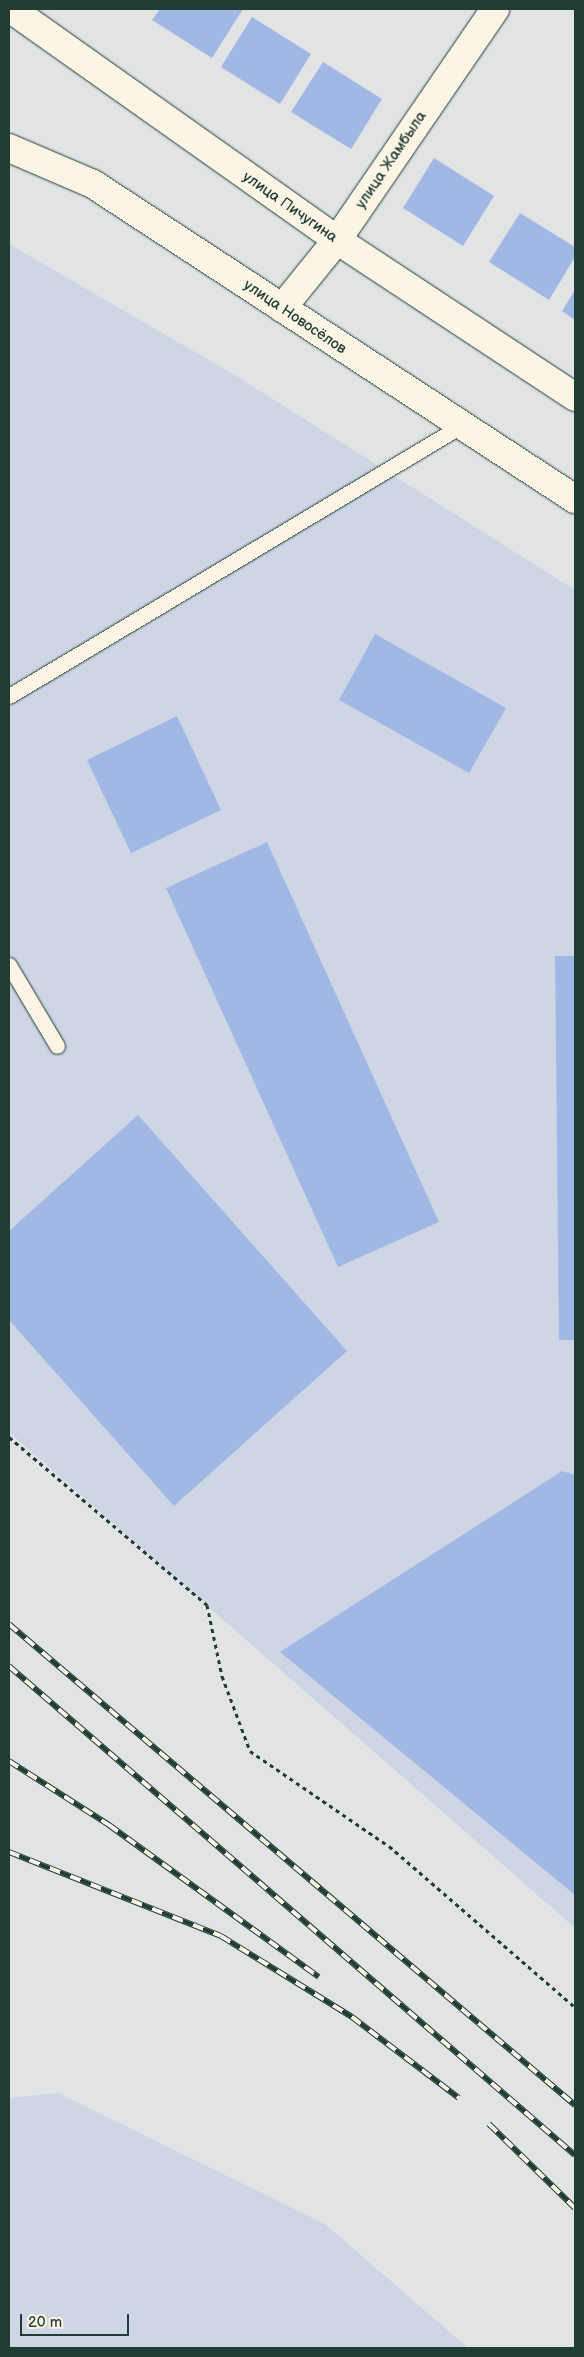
<!DOCTYPE html>
<html>
<head>
<meta charset="utf-8">
<style>
	body { margin:0 }
	#map { position:relative; width:584px; height:2357px; overflow:hidden; background:#e1e3e5; font-family:"Balsamiq Sans",sans-serif }
	div>[style] { position:absolute }
	[style*='--x'] { left:calc(var(--x)*1px); top:calc(var(--y)*1px); width:calc(var(--w)*1px); rotate:calc(var(--a)*1deg) }
	.built>* { inset:0; background:#ced6e5 }
	.building>* { inset:0; background:#a1b8e5 }
	.path>* { height:3px; margin-top:-1.5px; transform-origin:0; background:repeating-linear-gradient(90deg,#1f3d34 0 4px,transparent 0 8px) }
	.roads { filter:drop-shadow(0 0 1px #1f3d34) drop-shadow(0 0 1px #1f3d34) }
	.lane>* { height:15px; margin:-7.5px; padding:0 7.5px; transform-origin:7.5px; border-radius:7.5px; background:#fcf5e5 }
	.street>* { height:28px; margin:-14px; padding:0 14px; transform-origin:14px; border-radius:14px; background:#fcf5e5 }
	.secondary>* { height:28px; margin:-14px; padding:0 14px; transform-origin:14px; border-radius:14px; background:#fcf5e5 }
	.rail>* { height:5.5px; margin-top:-2.75px; transform-origin:0; background:repeating-linear-gradient(90deg,#fcf5e5 0 11px,#1f3d34 0 22px); box-sizing:border-box; border-block:1px solid #1f3d34 }
	span { translate:-50% -50%; white-space:nowrap; text-align:center; line-height:1.15; -webkit-text-stroke:5px #fcf5e5; paint-order:stroke }
	.street-label { font-size:15px; color:#1f3d34 }
	.frame { position:absolute; inset:0; border:10px solid #1f3d34; pointer-events:none }
	.scale { position:absolute; left:20px; top:2314px; width:109px; height:22px; box-sizing:border-box; border:2px solid #1f3d34; border-top:0; padding-left:6px; font-size:15px; line-height:18px; white-space:nowrap; color:#1f3d34; -webkit-text-stroke:4px #fcf5e5; paint-order:stroke }
</style>
</head>
<body>
<div id="map">
	<div class="built">
		<div style="clip-path:polygon(9px 244px,233px 374px,575px 590px,575px 1928px,9px 1432px)"></div>
		<div style="clip-path:polygon(58px 2093px,325px 2224px,468px 2348px,9px 2348px,9px 2098px)"></div>
	</div>
	<div class="building">
		<div style="clip-path:polygon(160px 9px,243px 9px,212px 58px,152px 20px)"></div>
		<div style="clip-path:polygon(252px 17px,311px 54px,280px 104px,221px 67px)"></div>
		<div style="clip-path:polygon(323px 62px,382px 99px,351px 149px,291px 112px)"></div>
		<div style="clip-path:polygon(434px 158px,494px 196px,463px 246px,403px 208px)"></div>
		<div style="clip-path:polygon(520px 213px,575px 247px,575px 257px,549px 300px,489px 262px)"></div>
		<div style="clip-path:polygon(575px 290px,575px 320px,562px 311px)"></div>
		<div style="clip-path:polygon(375px 634px,506px 708px,469px 773px,339px 700px)"></div>
		<div style="clip-path:polygon(177px 716px,221px 810px,131px 853px,87px 760px)"></div>
		<div style="clip-path:polygon(267px 842px,439px 1222px,338px 1267px,166px 888px)"></div>
		<div style="clip-path:polygon(555px 956px,575px 956px,575px 1340px,559px 1340px)"></div>
		<div style="clip-path:polygon(138px 1115px,347px 1351px,174px 1506px,9px 1320px,9px 1231px)"></div>
		<div style="clip-path:polygon(562px 1471px,575px 1475px,575px 1895px,280px 1652px)"></div>
	</div>
	<div class="path">
		<div style="--x:9;--y:1437;--w:260;--a:40.3"></div>
		<div style="--x:207;--y:1605;--w:73;--a:78.1"></div>
		<div style="--x:222;--y:1676;--w:80;--a:69.5"></div>
		<div style="--x:250;--y:1751;--w:168;--a:34.4"></div>
		<div style="--x:389;--y:1846;--w:246;--a:40.9"></div>
	</div>
	<div class="roads">
		<div class="lane">
			<div style="--x:9;--y:696;--w:524;--a:-30.87"></div>
			<div style="--x:9;--y:965;--w:94;--a:59.3"></div>
		</div>
		<div class="street">
			<div style="--x:11;--y:9;--w:400;--a:35.3"></div>
			<div style="--x:337;--y:240;--w:285;--a:33.4"></div>
			<div style="--x:282;--y:308;--w:87;--a:-51"></div>
			<div style="--x:337;--y:240;--w:280;--a:-55.6"></div>
		</div>
		<div class="secondary">
			<div style="--x:9;--y:148;--w:91;--a:23.2"></div>
			<div style="--x:93;--y:184;--w:576;--a:33.17"></div>
		</div>
	</div>
	<div class="rail">
		<div style="--x:9;--y:1624;--w:743;--a:40.36"></div>
		<div style="--x:9;--y:1666;--w:748;--a:40.83"></div>
		<div style="--x:9;--y:1761;--w:119;--a:32.6"></div>
		<div style="--x:109;--y:1825;--w:259;--a:35.9"></div>
		<div style="--x:9;--y:1852;--w:228;--a:21.6"></div>
		<div style="--x:221;--y:1936;--w:154;--a:31.7"></div>
		<div style="--x:352;--y:2017;--w:134;--a:37.1"></div>
		<div style="--x:489;--y:2124;--w:120;--a:44.3"></div>
	</div>
	<div class="street-label">
		<span style="left:391px;top:160px;rotate:-56deg">улица Жамбыла</span>
		<span style="left:290px;top:207px;rotate:35deg">улица Пичугина</span>
		<span style="left:295px;top:317px;rotate:34deg">улица Новосёлов</span>
	</div>
	<div class="frame"></div>
	<div class="scale">20 m</div>
</div>
</body>
</html>
